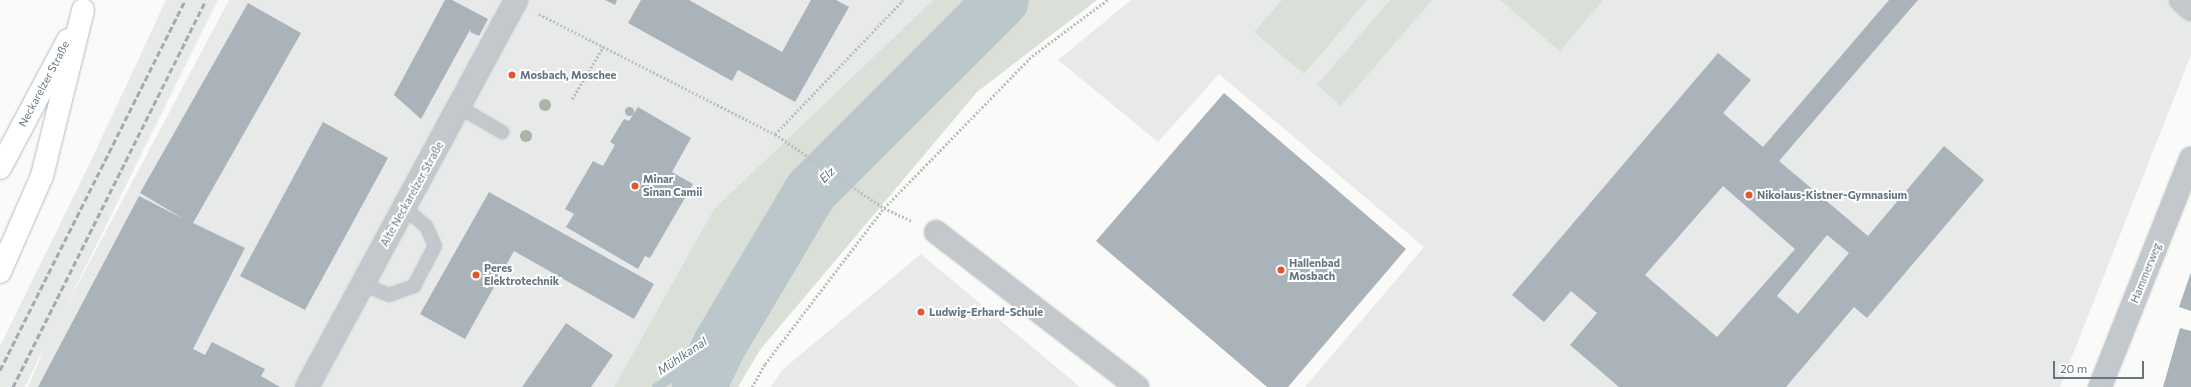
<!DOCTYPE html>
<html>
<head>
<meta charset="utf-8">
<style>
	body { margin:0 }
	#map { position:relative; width:2191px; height:387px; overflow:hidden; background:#fafaf8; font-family:Commissioner,sans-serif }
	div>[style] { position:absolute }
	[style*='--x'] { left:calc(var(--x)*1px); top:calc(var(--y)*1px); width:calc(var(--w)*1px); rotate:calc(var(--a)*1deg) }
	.built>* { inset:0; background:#e8e9e9 }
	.green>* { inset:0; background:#dadfd7 }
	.stream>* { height:9px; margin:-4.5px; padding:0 4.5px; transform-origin:4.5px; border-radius:4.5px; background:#bbc7cb }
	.river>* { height:54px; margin:-27px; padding:0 27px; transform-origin:27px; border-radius:27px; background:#bbc7cb }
	.building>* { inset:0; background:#aab3b9 }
	.round { border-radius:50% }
	.path>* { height:2.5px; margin-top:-1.25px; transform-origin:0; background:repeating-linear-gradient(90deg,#bbbfc2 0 2px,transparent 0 4px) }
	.roads { filter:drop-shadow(0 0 1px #b5babe) drop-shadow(0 0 1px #b5babe) }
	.service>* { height:12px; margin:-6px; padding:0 6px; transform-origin:6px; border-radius:6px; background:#c3c8cc }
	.minor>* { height:22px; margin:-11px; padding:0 11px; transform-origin:11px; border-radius:11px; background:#c3c8cc }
	.tertiary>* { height:22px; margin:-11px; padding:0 11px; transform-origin:11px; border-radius:11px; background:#c3c8cc }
	.primary>* { height:22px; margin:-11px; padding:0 11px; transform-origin:11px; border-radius:11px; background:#fff }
	.rail>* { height:3px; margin-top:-1.5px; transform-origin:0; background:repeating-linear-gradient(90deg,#a2aab0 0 6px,transparent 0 9px) }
	.trees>* { width:12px; height:12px; margin:-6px; border-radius:50%; background:#aab4a7 }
	.dots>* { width:11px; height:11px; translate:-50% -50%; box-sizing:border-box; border:2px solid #fff; border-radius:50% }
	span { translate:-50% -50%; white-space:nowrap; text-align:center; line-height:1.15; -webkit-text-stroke:4px #fff; paint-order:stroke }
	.poi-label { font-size:11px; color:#657683; font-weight:700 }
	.left { translate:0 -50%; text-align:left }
	.street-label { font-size:11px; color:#657683 }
	.water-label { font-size:12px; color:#60757c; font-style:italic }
	.scale { position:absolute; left:2053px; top:361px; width:91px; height:18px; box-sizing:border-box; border:2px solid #657683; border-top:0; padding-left:5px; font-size:12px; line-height:14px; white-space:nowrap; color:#657683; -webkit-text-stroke:3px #fff; paint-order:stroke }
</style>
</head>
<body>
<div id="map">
	<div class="built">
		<div style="clip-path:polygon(166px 0,218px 0,62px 314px,229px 0,933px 0,714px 209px,614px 387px,28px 387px,46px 344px,25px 387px,0 387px,0 346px,88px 167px)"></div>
		<div style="clip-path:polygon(1131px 0,2191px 0,2191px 55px,2060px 387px,1305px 387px,1424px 247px,1219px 74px,1158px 142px,1058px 60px)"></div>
		<div style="clip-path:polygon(921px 254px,1080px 387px,771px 387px,782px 370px)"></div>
	</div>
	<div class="green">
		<div style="clip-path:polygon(933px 0,1097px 0,977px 92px,760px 350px,738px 387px,614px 387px,714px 209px)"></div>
		<div style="clip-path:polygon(1282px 0,1367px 0,1304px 74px,1254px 32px)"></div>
		<div style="clip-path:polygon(1390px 0,1432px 0,1341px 106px,1317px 85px)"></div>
		<div style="clip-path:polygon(1500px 0,1603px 0,1560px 51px)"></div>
	</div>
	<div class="stream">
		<div style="--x:656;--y:387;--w:77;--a:-33.9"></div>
	</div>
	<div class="river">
		<div style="--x:699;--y:387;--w:48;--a:-64"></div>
		<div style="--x:720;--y:344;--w:178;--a:-59.3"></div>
		<div style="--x:811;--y:191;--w:270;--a:-45"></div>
	</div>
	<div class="building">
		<div style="clip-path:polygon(445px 0,452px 0,488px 19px,479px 36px,470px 32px,471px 28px,421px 119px,394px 95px)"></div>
		<div style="clip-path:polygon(605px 0,617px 0,615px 5px)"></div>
		<div style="clip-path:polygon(641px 0,689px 0,782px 52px,811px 0,836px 0,849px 7px,795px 102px,738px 70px,732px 81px,628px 23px)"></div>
		<div style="clip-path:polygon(evenodd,1889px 0,1918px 0,1779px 161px,1868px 236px,1944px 146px,1984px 180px,1867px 318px,1854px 307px,1786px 387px,1619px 387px,1570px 345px,1597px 313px,1571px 291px,1544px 322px,1512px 295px,1718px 53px,1751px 80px,1723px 113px,1763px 147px,1889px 0,1723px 186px,1795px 249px,1717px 337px,1645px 275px,1723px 186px,1889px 0,1827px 235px,1849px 253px,1798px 314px,1777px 296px,1827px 235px)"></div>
		<div style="clip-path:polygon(248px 3px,301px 33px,193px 223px,245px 248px,193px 349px,205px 355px,212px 342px,265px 369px,261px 376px,280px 387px,38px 387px,139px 196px,184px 219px,140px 193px)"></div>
		<div style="clip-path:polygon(1224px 93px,1406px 249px,1288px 387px,1267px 387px,1096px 241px)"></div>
		<div class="round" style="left:624.5px;top:106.5px;width:9px;height:9px"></div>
		<div style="clip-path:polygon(638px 107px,691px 138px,672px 172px,693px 184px,650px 258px,645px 256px,638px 269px,566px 227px,574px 214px,565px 209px,593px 161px,603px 166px,615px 145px,610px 142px,624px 119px,629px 121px)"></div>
		<div style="clip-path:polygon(323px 122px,388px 158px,305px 310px,240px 276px)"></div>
		<div style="clip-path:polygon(489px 192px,654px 284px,634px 319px,514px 251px,465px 339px,420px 314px)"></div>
		<div style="clip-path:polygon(2191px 272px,2191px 311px,2179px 307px)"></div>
		<div style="clip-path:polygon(566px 323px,613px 355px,591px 387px,522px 387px)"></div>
		<div style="clip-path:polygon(2180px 328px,2191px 331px,2191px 387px,2163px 387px)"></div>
	</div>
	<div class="path">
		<div style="--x:539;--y:14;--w:265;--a:27"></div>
		<div style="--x:775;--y:134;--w:132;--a:34.2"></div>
		<div style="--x:884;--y:208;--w:31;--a:25"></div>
		<div style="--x:572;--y:99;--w:61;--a:-59.2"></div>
		<div style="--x:775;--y:134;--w:185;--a:-46.3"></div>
		<div style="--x:752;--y:387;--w:26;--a:-61"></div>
		<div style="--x:765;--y:364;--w:196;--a:-52.7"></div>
		<div style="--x:884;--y:208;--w:212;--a:-45.8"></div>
		<div style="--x:1032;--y:56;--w:94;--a:-36.7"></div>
	</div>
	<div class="roads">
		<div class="service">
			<div style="--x:459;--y:107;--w:50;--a:30.2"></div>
			<div style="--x:362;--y:284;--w:29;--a:22"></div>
			<div style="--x:389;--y:295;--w:27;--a:-20"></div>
			<div style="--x:414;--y:286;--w:45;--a:-62.3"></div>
			<div style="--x:435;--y:246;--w:22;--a:-114"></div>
			<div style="--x:426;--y:226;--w:28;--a:-141"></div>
		</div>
		<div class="minor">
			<div style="--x:2181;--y:0;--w:13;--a:42"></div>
			<div style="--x:936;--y:232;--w:254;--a:37.6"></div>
		</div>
		<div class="tertiary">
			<div style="--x:307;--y:387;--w:440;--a:-61.6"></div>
			<div style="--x:2100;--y:387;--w:246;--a:-68.3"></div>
		</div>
		<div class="primary">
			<div style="--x:0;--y:168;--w:145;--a:-62"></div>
			<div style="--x:0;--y:272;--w:105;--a:-66.4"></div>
			<div style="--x:42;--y:176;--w:171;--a:-76.1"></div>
		</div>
	</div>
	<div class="rail">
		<div style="--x:0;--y:370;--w:414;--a:-63.4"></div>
		<div style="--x:13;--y:387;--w:432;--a:-63.5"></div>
	</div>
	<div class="trees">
		<div style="left:545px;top:105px"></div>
		<div style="left:526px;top:136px"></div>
	</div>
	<div class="dots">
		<div style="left:512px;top:75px;background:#e4572e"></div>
		<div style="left:635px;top:186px;background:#e4572e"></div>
		<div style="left:1749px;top:195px;background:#e4572e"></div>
		<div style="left:1281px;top:270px;background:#e4572e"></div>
		<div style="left:476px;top:275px;background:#e4572e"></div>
		<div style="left:921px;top:312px;background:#e4572e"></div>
	</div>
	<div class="poi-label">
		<span class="left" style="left:520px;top:75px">Mosbach, Moschee</span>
		<span class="left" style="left:643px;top:186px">Minar<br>Sinan Camii</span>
		<span class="left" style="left:1757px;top:195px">Nikolaus-Kistner-Gymnasium</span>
		<span class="left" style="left:1289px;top:270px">Hallenbad<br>Mosbach</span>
		<span class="left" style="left:484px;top:275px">Peres<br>Elektrotechnik</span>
		<span class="left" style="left:929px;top:312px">Ludwig-Erhard-Schule</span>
	</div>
	<div class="street-label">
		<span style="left:44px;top:84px;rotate:-62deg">Neckarelzer Straße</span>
		<span style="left:412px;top:194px;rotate:-61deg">Alte Neckarelzer Straße</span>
		<span style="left:2146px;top:273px;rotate:-68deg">Hammerweg</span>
	</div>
	<div class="water-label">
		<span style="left:827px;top:175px;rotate:-45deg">Elz</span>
		<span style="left:682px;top:356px;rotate:-34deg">Mühlkanal</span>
	</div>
	<div class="scale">20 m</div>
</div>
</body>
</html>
